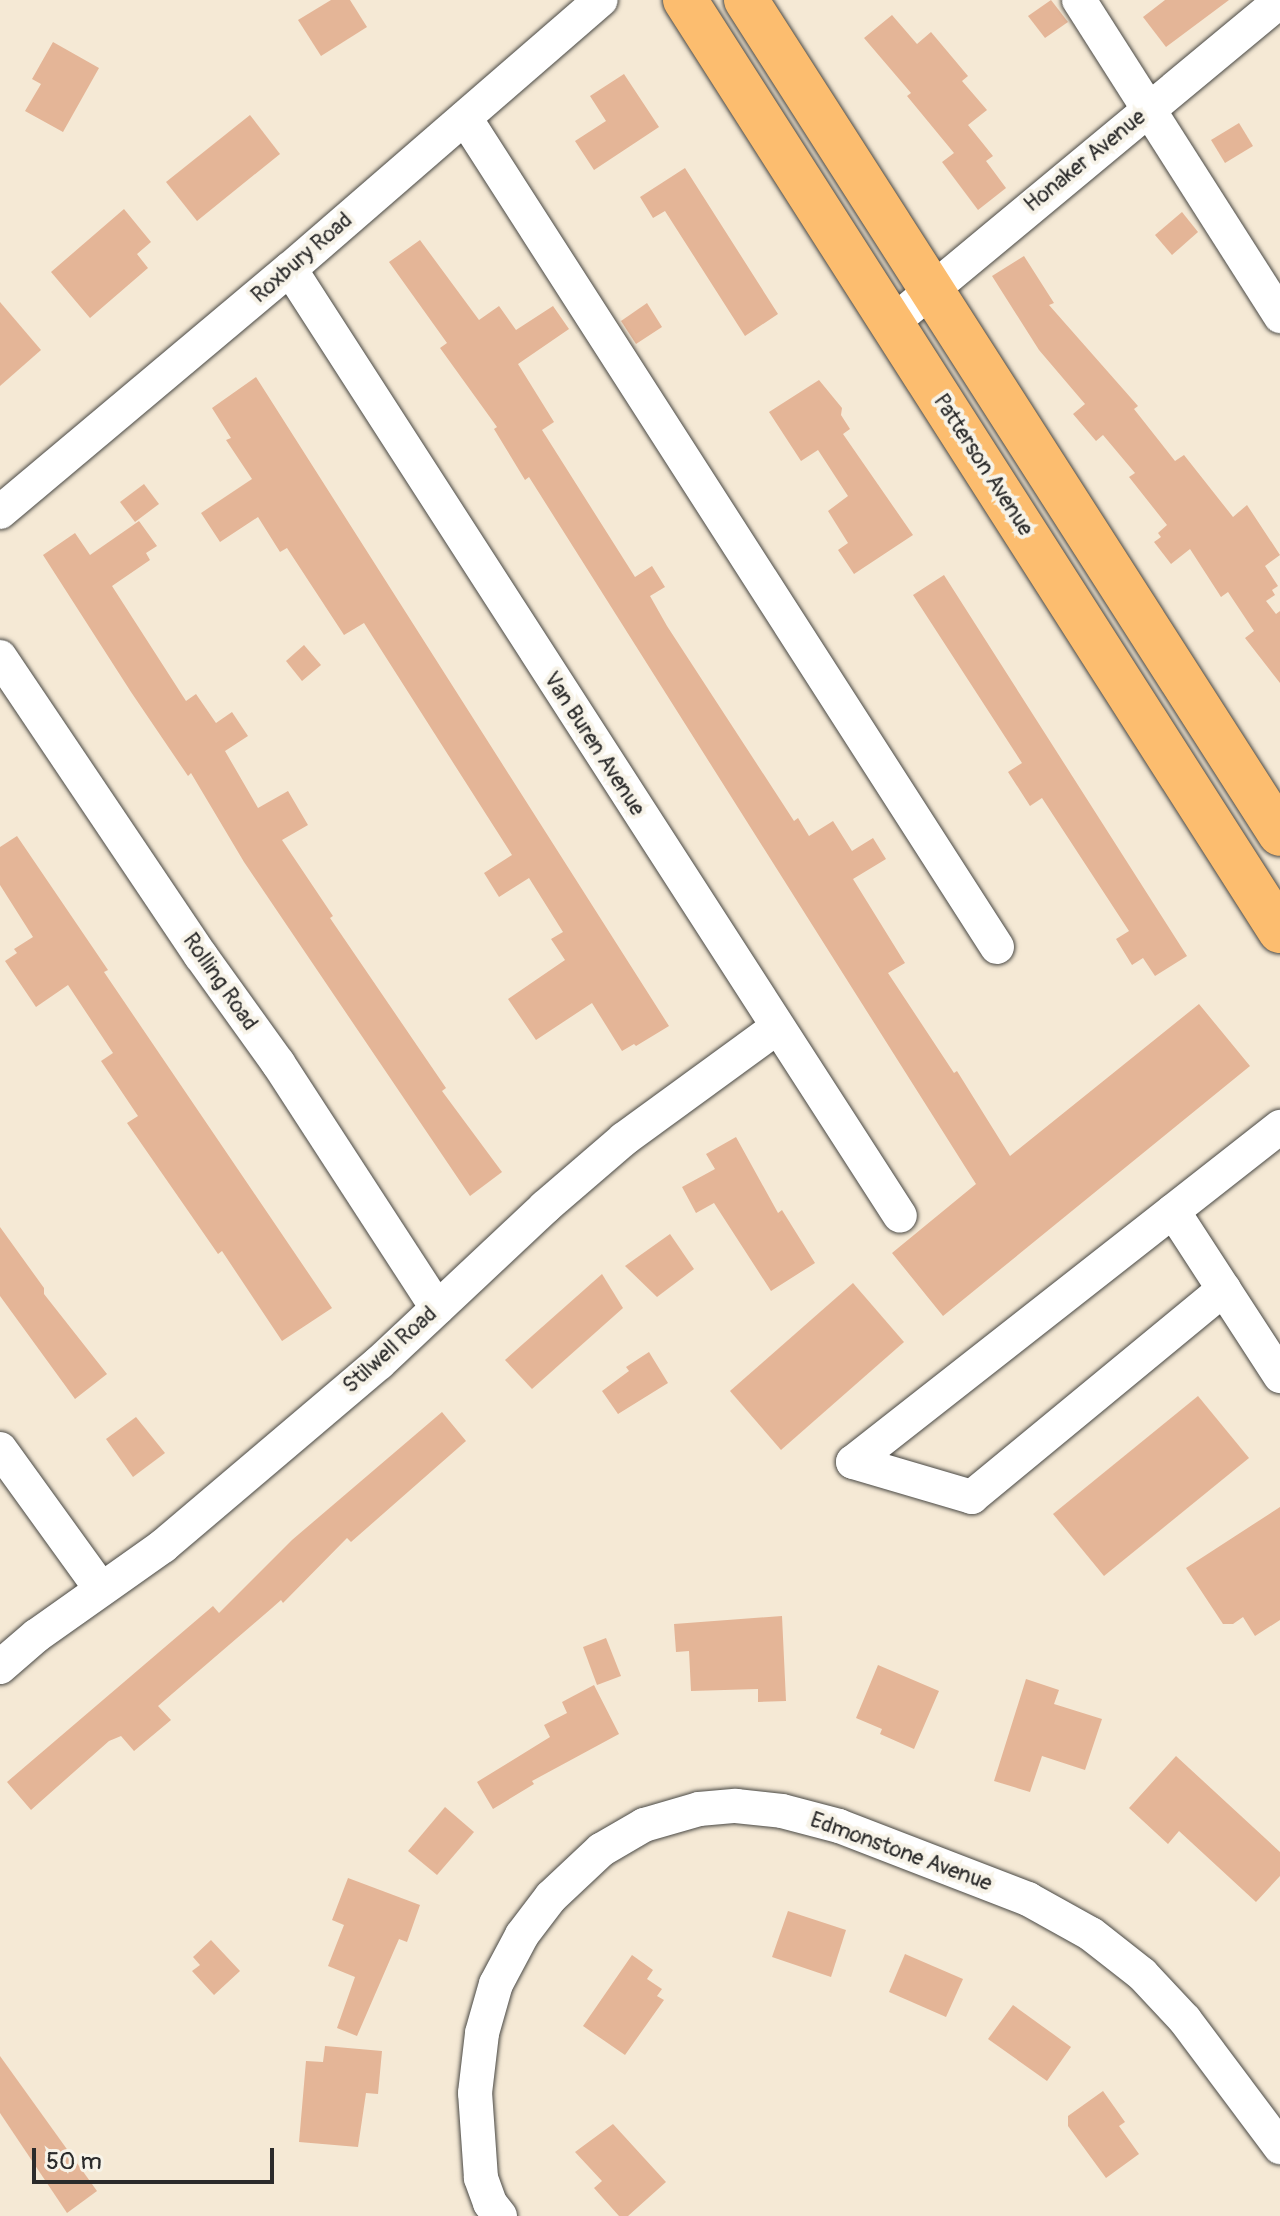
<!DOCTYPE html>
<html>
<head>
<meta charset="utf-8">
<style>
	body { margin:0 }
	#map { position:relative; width:1280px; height:2216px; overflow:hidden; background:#f5e9d5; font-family:Pangolin,sans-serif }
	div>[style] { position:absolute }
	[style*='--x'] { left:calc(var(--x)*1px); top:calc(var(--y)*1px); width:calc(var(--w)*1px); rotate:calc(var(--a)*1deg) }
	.building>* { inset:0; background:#e4b597 }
	.roads { filter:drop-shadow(0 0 2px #494844) drop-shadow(0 0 2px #494844) }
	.minor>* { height:34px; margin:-17px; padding:0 17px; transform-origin:17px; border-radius:17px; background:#fff }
	.major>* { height:44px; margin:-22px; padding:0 22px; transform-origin:22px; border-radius:22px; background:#fcbd6f }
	span { translate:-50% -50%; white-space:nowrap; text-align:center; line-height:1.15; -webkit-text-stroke:8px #f7f3e8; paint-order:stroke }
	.street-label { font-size:22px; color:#2b2b2b }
	.scale { position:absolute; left:32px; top:2148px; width:242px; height:36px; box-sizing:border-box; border:4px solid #2b2b2b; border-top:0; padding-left:10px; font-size:24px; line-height:28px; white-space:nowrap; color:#2b2b2b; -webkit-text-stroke:6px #f7f3e8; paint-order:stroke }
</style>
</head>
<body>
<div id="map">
	<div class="building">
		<div style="clip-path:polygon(331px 0,350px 0,367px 27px,321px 56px,298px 20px)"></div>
		<div style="clip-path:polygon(1051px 0,1068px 22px,1045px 38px,1028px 16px)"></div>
		<div style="clip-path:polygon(1165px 0,1229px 0,1166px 47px,1143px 17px)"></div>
		<div style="clip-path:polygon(892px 15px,917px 44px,931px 32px,968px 76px,962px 81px,987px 110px,968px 125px,993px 156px,986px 161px,1006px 188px,978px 210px,942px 162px,954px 153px,907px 96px,911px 93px,864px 38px)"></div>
		<div style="clip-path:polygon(53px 42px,99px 68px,63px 132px,25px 111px,41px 84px,32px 79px)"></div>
		<div style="clip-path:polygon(624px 74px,659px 127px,594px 170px,575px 141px,606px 121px,590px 96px)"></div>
		<div style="clip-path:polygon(250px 115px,280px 154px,197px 221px,166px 182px)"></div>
		<div style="clip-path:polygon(1239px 123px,1253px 146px,1225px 163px,1211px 140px)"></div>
		<div style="clip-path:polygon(685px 168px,778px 314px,745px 336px,665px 211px,653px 218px,640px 197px)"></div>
		<div style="clip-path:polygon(124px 209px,151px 242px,137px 254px,148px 268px,90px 318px,51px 272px)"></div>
		<div style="clip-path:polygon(1182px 212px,1198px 232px,1172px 255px,1155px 235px)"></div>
		<div style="clip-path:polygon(420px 240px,479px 320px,499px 306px,516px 330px,553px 306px,569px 329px,518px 364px,554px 422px,542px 430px,635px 577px,652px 566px,665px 587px,650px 596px,667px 626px,794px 821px,798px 818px,809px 836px,833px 821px,852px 851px,873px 838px,886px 859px,853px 879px,905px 963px,888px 973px,954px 1073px,957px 1071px,1010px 1156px,1199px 1004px,1250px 1066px,943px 1316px,892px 1253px,976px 1184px,529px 477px,525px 480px,494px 429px,497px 427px,440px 348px,447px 343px,389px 262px)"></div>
		<div style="clip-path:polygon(1024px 256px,1054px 303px,1049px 305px,1138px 406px,1134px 409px,1175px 461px,1184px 455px,1233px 517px,1247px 505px,1280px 555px,1265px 566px,1278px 586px,1272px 590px,1275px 595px,1266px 601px,1276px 614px,1280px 611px,1280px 683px,1245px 638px,1254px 631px,1228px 592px,1221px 597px,1190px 549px,1171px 564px,1154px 542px,1161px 537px,1158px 533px,1167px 525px,1129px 477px,1135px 473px,1103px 435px,1096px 441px,1073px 414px,1085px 404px,1039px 350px,992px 276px)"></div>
		<div style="clip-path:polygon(0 302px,41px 350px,0 386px)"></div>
		<div style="clip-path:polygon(647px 303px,662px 327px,636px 344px,621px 321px)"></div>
		<div style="clip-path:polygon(256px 377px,669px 1026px,636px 1046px,634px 1044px,622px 1051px,592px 1003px,536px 1040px,508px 999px,565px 960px,551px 939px,563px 932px,529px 878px,499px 897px,484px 873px,512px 855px,364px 623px,344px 635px,287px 548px,280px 552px,258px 517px,220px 542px,201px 513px,252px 479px,226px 440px,231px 438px,212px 408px)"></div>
		<div style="clip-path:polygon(819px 380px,842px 408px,841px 415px,850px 429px,843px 434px,913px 535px,854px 574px,838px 550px,848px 543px,828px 511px,848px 496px,818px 450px,801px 461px,769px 412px)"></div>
		<div style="clip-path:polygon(144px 484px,159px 504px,135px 522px,120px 502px)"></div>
		<div style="clip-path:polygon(139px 521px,157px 546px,146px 553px,150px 560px,112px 586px,186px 701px,196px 694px,216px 723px,232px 712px,248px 736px,225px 751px,258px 808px,288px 791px,308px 825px,282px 840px,333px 916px,330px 918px,446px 1088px,442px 1091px,502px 1172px,470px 1196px,244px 862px,191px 773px,188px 776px,131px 692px,43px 555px,75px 533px,90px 555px)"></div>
		<div style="clip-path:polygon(944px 575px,1187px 956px,1155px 976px,1143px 958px,1132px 965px,1116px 939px,1129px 931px,1042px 798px,1030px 806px,1008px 772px,1022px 763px,913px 595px)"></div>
		<div style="clip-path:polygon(304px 645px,321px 665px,302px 681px,286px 661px)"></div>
		<div style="clip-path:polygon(17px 836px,108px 970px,104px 972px,332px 1308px,282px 1341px,222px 1251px,218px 1254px,127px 1123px,138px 1116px,101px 1061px,113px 1053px,68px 985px,36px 1007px,5px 961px,17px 953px,14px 949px,33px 937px,0 885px,0 847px)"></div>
		<div style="clip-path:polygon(736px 1137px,778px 1213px,782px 1210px,815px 1263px,771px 1291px,714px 1203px,696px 1213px,682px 1187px,715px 1169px,706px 1154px)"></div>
		<div style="clip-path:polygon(0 1227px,44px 1288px,44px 1294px,107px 1374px,75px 1399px,0 1296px)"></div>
		<div style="clip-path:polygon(670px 1234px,694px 1269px,657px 1297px,625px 1266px)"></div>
		<div style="clip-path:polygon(602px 1274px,623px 1308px,532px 1389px,505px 1360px)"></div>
		<div style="clip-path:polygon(853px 1283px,904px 1342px,781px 1450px,730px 1391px)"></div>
		<div style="clip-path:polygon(649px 1352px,668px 1383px,618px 1414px,602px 1391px,629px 1371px,626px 1367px)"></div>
		<div style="clip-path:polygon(1198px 1396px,1249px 1458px,1104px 1576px,1053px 1514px)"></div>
		<div style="clip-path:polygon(442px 1412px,466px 1441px,351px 1542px,347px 1538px,283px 1603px,281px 1600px,272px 1608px,158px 1706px,171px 1720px,134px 1751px,121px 1736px,109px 1741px,31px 1810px,7px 1782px,213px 1606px,219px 1613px,292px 1540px)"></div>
		<div style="clip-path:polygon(136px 1417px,165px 1453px,133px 1477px,106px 1439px)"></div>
		<div style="clip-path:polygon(1280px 1507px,1280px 1620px,1255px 1636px,1243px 1617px,1233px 1624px,1223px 1624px,1186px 1568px)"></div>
		<div style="clip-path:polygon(782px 1616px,786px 1701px,758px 1702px,758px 1689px,691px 1691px,689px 1651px,676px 1652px,674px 1624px)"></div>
		<div style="clip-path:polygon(606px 1638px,621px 1676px,597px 1685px,583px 1647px)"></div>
		<div style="clip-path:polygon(878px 1665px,939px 1691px,914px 1749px,880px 1734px,882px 1729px,856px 1718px)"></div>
		<div style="clip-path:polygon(1026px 1679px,1059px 1690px,1054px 1704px,1102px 1719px,1085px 1770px,1042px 1756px,1030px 1792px,994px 1781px)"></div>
		<div style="clip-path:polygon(594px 1685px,619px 1734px,532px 1781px,534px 1784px,493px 1809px,477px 1782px,550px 1737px,544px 1725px,567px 1713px,562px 1702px)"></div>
		<div style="clip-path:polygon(1176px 1756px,1280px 1852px,1280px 1876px,1256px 1902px,1179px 1831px,1168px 1844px,1129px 1808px)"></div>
		<div style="clip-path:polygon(445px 1807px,474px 1832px,437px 1875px,408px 1851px)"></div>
		<div style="clip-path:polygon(348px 1878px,420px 1905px,407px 1942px,399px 1939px,357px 2036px,337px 2028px,355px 1977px,328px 1966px,344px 1925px,332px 1920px)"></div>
		<div style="clip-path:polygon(788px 1911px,846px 1930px,831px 1977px,772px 1957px)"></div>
		<div style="clip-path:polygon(211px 1940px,240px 1971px,214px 1995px,192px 1971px,200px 1965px,193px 1957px)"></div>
		<div style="clip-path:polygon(905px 1954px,963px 1979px,946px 2017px,889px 1992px)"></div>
		<div style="clip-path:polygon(632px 1955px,653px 1970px,647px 1979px,662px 1989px,657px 1996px,664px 2000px,625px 2055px,583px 2026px)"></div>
		<div style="clip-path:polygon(1013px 2005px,1071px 2047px,1047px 2081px,988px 2039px)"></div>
		<div style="clip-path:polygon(325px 2046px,382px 2051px,378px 2094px,366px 2093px,358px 2147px,299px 2142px,306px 2061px,323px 2062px)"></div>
		<div style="clip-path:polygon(0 2056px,97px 2191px,67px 2213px,0 2113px)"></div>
		<div style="clip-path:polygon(1103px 2091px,1125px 2122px,1119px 2126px,1139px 2154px,1106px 2178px,1068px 2126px,1068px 2116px)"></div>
		<div style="clip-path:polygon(613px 2124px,666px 2182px,628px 2216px,619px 2216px,594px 2188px,602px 2181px,575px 2152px)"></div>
	</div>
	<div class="roads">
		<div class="minor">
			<div style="--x:1079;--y:0;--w:375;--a:57.5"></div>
			<div style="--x:465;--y:118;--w:985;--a:57.31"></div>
			<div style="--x:290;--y:269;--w:1126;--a:57.21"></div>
			<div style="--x:892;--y:323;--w:504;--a:-39.69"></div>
			<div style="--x:0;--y:512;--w:378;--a:-40"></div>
			<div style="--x:290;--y:269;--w:411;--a:-40.9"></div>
			<div style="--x:0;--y:657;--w:360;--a:56.1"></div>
			<div style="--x:201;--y:956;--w:132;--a:54.3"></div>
			<div style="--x:278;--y:1063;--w:292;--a:57"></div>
			<div style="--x:1173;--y:1211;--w:197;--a:57"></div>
			<div style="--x:1224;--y:1289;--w:327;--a:140.5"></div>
			<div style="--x:972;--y:1497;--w:124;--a:-163.6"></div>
			<div style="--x:853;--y:1462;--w:543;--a:-38.12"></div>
			<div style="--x:0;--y:1449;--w:173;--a:54.2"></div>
			<div style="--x:0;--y:1667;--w:48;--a:-40.7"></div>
			<div style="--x:36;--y:1636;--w:156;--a:-35.3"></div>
			<div style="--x:163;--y:1546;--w:283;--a:-40.3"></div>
			<div style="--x:379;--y:1363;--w:228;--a:-43.2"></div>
			<div style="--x:545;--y:1207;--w:104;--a:-40.7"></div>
			<div style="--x:624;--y:1139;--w:188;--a:-36.1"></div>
			<div style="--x:500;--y:2216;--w:16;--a:-128"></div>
			<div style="--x:490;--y:2203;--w:27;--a:-110"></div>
			<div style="--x:481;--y:2178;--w:85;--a:-94"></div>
			<div style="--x:475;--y:2093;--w:60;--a:-83.3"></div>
			<div style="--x:482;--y:2033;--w:51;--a:-74.1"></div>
			<div style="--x:496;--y:1984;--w:55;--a:-62"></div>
			<div style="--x:522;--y:1935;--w:48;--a:-52.7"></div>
			<div style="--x:551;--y:1897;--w:69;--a:-43.2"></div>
			<div style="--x:601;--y:1850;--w:50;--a:-30.2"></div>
			<div style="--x:644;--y:1825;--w:57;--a:-16.2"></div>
			<div style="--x:699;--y:1809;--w:37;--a:-5"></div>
			<div style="--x:736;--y:1806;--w:46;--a:6.2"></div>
			<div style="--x:782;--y:1811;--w:59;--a:14.7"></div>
			<div style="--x:839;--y:1826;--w:203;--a:21.1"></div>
			<div style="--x:1028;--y:1899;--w:72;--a:29.1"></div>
			<div style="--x:1091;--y:1934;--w:65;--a:38.1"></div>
			<div style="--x:1142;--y:1974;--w:63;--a:46.9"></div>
			<div style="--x:1185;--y:2020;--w:159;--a:53.2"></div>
		</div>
		<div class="major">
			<div style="--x:685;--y:0;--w:1105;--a:57.42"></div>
			<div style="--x:746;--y:0;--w:990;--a:57.37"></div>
		</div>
	</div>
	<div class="street-label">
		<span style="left:1085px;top:161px;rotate:-39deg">Honaker Avenue</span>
		<span style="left:302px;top:258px;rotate:-41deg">Roxbury Road</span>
		<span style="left:983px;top:465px;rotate:57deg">Patterson Avenue</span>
		<span style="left:594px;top:744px;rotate:57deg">Van Buren Avenue</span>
		<span style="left:220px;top:982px;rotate:55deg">Rolling Road</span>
		<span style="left:390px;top:1350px;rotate:-42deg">Stilwell Road</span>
		<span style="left:901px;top:1852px;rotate:20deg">Edmonstone Avenue</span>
	</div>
	<div class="scale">50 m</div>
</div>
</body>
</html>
